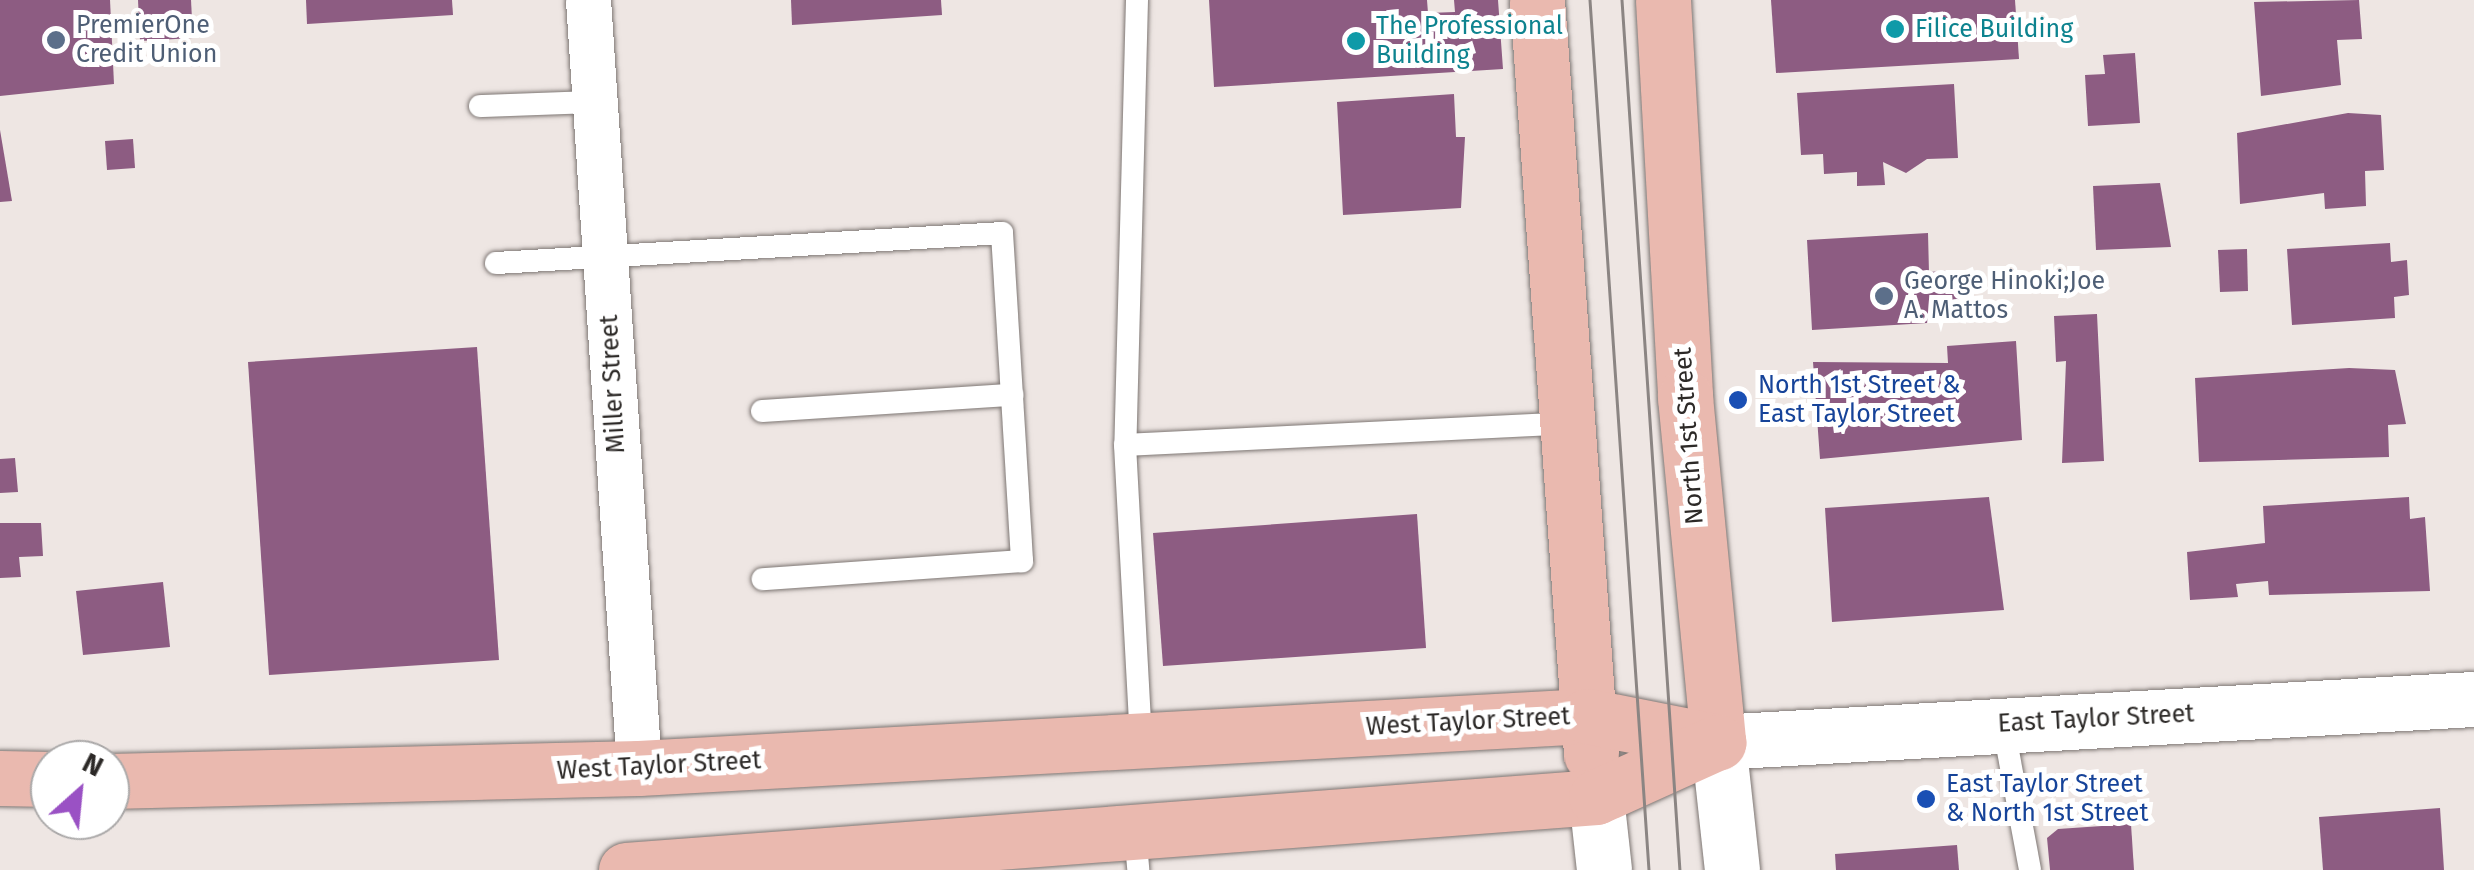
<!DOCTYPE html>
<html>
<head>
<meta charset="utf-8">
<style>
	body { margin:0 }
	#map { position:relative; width:2474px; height:870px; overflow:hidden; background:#eee6e3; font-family:"Fira Sans",sans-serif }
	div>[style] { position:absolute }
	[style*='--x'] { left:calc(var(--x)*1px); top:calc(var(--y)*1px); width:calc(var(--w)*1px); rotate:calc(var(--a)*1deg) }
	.building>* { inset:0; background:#8d5c82 }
	.roads { filter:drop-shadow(0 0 2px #7d7673) drop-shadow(0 0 2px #7d7673) }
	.service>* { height:22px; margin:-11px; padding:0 11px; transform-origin:11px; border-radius:11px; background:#fff }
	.minor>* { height:45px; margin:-22.5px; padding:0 22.5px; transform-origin:22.5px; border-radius:22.5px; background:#fff }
	.secondary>* { height:55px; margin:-27.5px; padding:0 27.5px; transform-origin:27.5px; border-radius:27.5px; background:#fff }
	.primary>* { height:55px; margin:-27.5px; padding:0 27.5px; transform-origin:27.5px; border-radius:27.5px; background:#eab9af }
	.tram>* { height:2.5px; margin:-1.25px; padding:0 1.25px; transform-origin:1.25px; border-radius:1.25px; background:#8b8583 }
	.dots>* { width:28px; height:28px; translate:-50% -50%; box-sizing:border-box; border:5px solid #fff; border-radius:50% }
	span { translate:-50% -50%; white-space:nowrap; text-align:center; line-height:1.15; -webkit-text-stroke:10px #fff; paint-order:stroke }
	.service-label { font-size:25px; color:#4e5e75 }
	.left { translate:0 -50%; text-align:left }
	.culture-label { font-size:25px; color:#0d838f }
	.street-label { font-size:25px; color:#2c2927 }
	.transit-label { font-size:25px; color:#164399 }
	.north { position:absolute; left:30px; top:740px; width:100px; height:100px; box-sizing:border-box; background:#fff; border:2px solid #aba9a9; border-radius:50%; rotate:27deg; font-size:28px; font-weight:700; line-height:40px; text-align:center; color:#2c2927 }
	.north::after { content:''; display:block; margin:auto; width:35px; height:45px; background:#9a51c4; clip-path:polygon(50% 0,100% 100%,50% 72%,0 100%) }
</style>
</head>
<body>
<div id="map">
	<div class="building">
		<div style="clip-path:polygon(0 0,110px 0,114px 84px,0 96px)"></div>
		<div style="clip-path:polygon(138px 0,191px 0,193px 38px,140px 41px)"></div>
		<div style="clip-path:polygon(306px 0,452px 0,453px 15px,307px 24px)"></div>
		<div style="clip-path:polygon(791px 0,941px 0,942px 15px,792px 25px)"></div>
		<div style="clip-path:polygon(1209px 0,1427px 0,1428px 13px,1455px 12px,1454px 0,1498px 0,1503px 69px,1214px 87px)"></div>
		<div style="clip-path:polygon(1771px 0,2015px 0,2019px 59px,1776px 73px)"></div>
		<div style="clip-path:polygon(2359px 0,2362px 39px,2337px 40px,2341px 85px,2261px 96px,2254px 2px)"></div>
		<div style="clip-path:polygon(2135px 53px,2140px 123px,2088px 126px,2085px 75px,2105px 74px,2103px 55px)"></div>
		<div style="clip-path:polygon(1954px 84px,1958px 158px,1927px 159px,1906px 173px,1883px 162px,1885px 185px,1857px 186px,1857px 172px,1824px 174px,1823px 154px,1801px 155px,1797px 93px)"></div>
		<div style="clip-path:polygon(1454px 94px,1456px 137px,1465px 137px,1461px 208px,1343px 215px,1337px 102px)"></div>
		<div style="clip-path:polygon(2348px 113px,2381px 115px,2384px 170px,2365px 171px,2366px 206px,2325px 209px,2324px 193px,2240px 204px,2237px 133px)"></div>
		<div style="clip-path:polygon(0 130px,12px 201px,0 202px)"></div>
		<div style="clip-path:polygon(133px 139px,135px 168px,107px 170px,105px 141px)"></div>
		<div style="clip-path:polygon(2160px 183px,2171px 247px,2096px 250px,2093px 186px)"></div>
		<div style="clip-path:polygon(1928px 233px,1929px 272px,1956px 270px,1960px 321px,1812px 330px,1807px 240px)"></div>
		<div style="clip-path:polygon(2390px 243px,2391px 262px,2407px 260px,2409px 295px,2394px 297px,2395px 318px,2292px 325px,2287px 249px)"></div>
		<div style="clip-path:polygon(2247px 249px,2248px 291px,2220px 292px,2218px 250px)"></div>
		<div style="clip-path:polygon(2097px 314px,2104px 461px,2062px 463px,2066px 361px,2056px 362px,2054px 316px)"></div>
		<div style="clip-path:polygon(2016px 341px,2022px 440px,1820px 459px,1813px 362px,1948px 363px,1947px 346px)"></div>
		<div style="clip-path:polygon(477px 347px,499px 660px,269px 675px,248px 362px)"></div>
		<div style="clip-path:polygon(2349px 368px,2395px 370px,2406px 424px,2388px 425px,2389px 457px,2199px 462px,2195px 378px)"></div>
		<div style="clip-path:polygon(15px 458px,18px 492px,0 493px,0 459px)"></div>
		<div style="clip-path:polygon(1989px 497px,2004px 610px,1832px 622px,1825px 508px)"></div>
		<div style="clip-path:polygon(2409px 497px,2410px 519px,2425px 517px,2430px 591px,2269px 595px,2268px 581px,2236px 584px,2238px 597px,2190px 600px,2187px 552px,2265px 543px,2263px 506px)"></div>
		<div style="clip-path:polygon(1417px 514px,1426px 648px,1163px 666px,1153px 533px)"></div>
		<div style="clip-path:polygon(0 523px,41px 523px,43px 556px,19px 557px,21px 577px,0 578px)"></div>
		<div style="clip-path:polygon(163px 582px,170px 647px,83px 655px,76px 591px)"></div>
		<div style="clip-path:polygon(2440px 808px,2444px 870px,2323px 870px,2319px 817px)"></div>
		<div style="clip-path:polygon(2131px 824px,2134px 870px,2050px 870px,2047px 838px,2058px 829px)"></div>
		<div style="clip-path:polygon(1957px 845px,1959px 870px,1836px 870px,1835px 854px)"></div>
	</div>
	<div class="roads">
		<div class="service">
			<div style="--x:1137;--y:0;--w:445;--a:91.5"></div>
			<div style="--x:1125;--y:445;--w:298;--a:86.9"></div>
			<div style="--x:480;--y:106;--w:115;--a:-2"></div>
			<div style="--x:496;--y:263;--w:507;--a:-3.39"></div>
			<div style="--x:1002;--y:233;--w:329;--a:86.5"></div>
			<div style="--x:1022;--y:561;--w:260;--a:176"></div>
			<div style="--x:762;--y:411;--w:251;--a:-3.7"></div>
			<div style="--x:1125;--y:445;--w:438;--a:-2.8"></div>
			<div style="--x:2003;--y:724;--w:148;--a:79.5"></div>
			<div style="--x:1135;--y:832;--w:38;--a:85"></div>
		</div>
		<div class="minor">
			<div style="--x:588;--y:0;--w:770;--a:86.2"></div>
		</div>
		<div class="secondary">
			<div style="--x:1596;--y:797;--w:73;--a:83.7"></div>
			<div style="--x:1732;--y:870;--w:129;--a:-96.2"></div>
			<div style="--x:1718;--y:742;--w:757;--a:-3.26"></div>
		</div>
		<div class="primary">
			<div style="--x:1537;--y:0;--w:756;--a:85.9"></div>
			<div style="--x:1663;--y:0;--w:398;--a:86.8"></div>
			<div style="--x:1685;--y:397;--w:347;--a:84.5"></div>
			<div style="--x:0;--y:778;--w:50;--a:1.1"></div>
			<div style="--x:110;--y:781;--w:529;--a:-1.41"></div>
			<div style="--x:639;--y:768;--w:949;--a:-3.14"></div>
			<div style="--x:1587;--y:716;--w:134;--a:11.2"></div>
			<div style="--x:626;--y:870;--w:973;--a:-4.3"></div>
			<div style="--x:1596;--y:797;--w:134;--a:-24.3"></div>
		</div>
	</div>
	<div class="tram">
		<div style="--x:1590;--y:0;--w:872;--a:86.12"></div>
		<div style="--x:1622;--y:0;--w:872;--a:86.19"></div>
	</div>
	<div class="dots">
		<div style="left:1895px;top:29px;background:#0f9aa8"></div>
		<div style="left:56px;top:40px;background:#5c6f8a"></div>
		<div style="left:1356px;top:41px;background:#0f9aa8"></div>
		<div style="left:1884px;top:296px;background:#5c6f8a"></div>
		<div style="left:1738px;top:400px;background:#1a4fb4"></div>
		<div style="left:1926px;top:799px;background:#1a4fb4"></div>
	</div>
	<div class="service-label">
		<span class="left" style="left:76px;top:40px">PremierOne<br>Credit Union</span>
		<span class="left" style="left:1904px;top:296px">George Hinoki;Joe<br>A. Mattos</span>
	</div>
	<div class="culture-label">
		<span class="left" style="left:1376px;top:41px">The Professional<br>Building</span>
		<span class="left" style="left:1915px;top:29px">Filice Building</span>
	</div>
	<div class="street-label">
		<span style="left:613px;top:384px;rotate:-93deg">Miller Street</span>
		<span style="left:1689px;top:436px;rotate:-94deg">North 1st Street</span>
		<span style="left:2096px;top:719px;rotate:-3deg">East Taylor Street</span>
		<span style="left:1468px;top:722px;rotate:-3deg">West Taylor Street</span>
		<span style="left:659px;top:766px;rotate:-3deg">West Taylor Street</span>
	</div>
	<div class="transit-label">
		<span class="left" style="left:1758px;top:400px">North 1st Street &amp;<br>East Taylor Street</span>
		<span class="left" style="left:1946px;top:799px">East Taylor Street<br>&amp; North 1st Street</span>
	</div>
	<div class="north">N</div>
</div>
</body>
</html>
